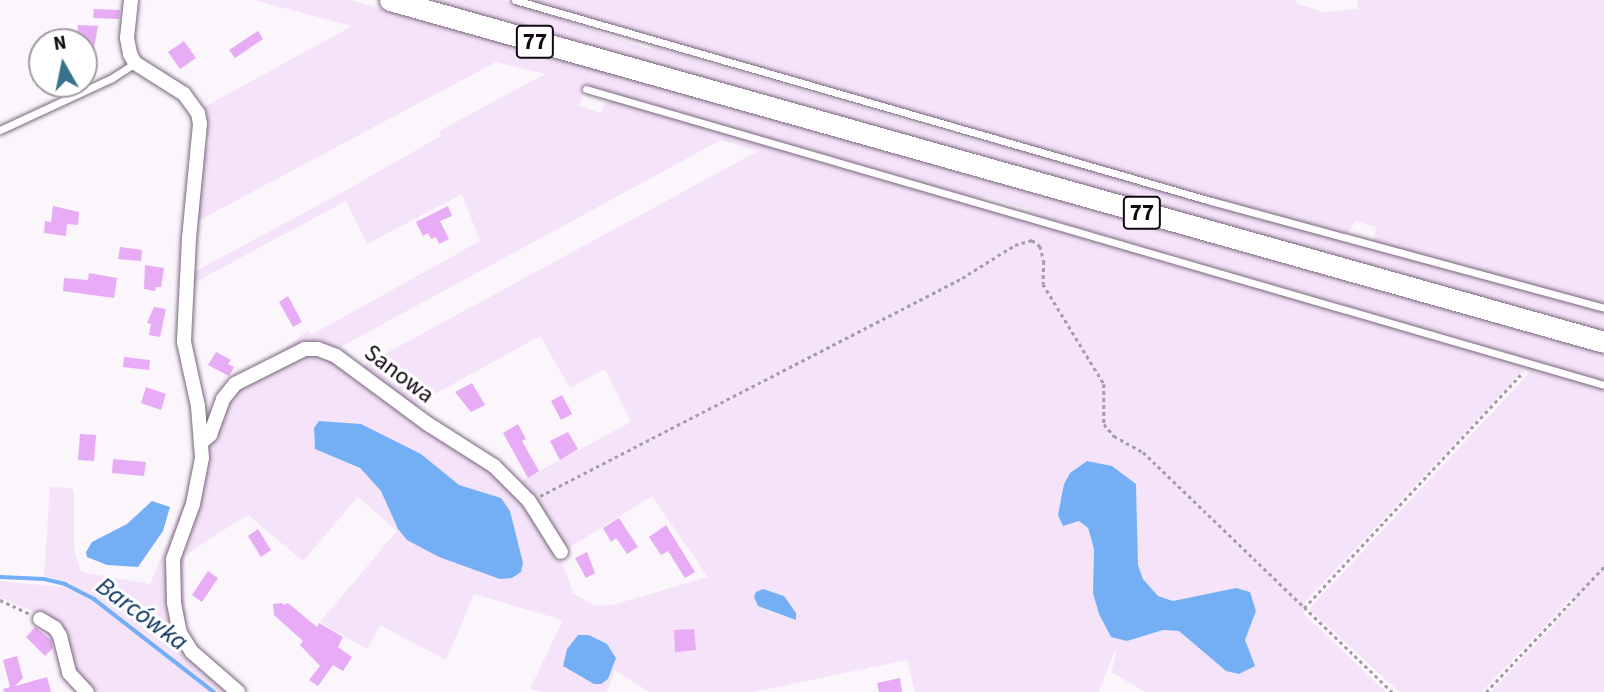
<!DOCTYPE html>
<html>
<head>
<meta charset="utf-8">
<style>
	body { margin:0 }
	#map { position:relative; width:1604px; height:692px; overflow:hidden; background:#fbf6fc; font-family:"Source Sans 3",sans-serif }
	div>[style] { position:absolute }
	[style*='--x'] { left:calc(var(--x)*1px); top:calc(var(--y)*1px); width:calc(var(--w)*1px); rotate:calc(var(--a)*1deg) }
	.green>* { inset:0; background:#f5e3f9 }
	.water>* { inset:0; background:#74aef5 }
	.stream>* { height:3.5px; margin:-1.75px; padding:0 1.75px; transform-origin:1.75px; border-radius:1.75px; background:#74aef5 }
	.building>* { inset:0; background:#e8abf5 }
	.path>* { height:2.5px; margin-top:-1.25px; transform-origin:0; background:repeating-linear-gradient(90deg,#a39da4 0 3.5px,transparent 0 7px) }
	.roads { filter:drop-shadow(0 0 2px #78657d) drop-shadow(0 0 2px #78657d) }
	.service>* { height:7px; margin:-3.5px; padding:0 3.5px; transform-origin:3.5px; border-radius:3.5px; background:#fff }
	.minor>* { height:14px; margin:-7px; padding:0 7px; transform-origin:7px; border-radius:7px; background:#fff }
	.primary>* { height:21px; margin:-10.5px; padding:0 10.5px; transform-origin:10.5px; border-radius:10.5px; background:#fff }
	span { translate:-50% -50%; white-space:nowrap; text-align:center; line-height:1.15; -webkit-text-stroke:6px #fff; paint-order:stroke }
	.shield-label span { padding:2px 5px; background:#fff; border:2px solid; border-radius:5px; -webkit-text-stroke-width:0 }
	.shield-label { font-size:23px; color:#110912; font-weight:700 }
	.street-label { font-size:24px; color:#110912 }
	.water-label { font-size:26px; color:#0b3360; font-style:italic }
	.north { position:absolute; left:28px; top:28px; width:70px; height:70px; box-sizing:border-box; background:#fff; border:2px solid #a09da0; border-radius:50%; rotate:351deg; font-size:19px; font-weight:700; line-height:28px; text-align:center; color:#110912 }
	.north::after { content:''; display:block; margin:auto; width:24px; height:32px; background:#39728c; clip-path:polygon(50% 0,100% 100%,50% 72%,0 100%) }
</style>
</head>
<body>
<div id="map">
	<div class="green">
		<div style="clip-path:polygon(evenodd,254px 0,351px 0,1604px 354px,1604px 381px,1035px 215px,1027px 209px,988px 197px,975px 198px,586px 85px,579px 106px,601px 113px,605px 104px,614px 100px,1604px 388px,1604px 692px,1491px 692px,1577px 600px,1573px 596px,1482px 692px,1399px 692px,1309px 609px,1530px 372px,1524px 370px,1305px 602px,1304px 614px,1386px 692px,1145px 692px,1111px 672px,1117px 651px,1114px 652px,1099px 692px,915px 692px,907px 660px,753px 692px,649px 692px,615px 670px,607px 692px,543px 692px,530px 689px,563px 620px,474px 594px,446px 660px,380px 625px,367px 649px,320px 622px,397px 531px,358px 497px,303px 561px,248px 515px,211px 538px,185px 556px,183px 571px,186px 622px,181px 623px,176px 590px,177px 557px,193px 517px,207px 448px,227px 397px,236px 388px,301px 353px,314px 352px,331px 358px,489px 467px,532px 509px,559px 553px,573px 593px,591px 604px,602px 606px,615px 604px,708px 577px,652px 496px,564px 551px,544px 514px,506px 473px,507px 469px,519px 482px,631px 422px,605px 369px,570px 388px,540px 336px,411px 407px,470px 443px,467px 445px,435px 425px,359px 368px,758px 151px,721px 140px,335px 350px,302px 347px,254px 371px,308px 331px,311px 335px,480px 241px,462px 194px,367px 244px,346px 201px,192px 284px,194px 272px,341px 193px,441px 136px,439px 131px,545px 74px,496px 62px,198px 221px,195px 252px,192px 250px,203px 147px,209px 145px,210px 136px,203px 134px,199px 110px,352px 26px,254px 0,319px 421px,361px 424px,421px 454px,459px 485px,501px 498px,510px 511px,523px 563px,521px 572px,512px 578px,500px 578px,439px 557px,408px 540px,398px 529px,381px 491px,359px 468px,315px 449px,314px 428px,319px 421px,254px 0,1087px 461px,1112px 466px,1136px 484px,1138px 565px,1143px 579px,1158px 596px,1173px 601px,1236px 588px,1250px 592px,1256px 611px,1245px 640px,1254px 666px,1239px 674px,1226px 671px,1179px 631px,1163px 630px,1127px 641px,1111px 637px,1099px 614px,1093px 593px,1094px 549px,1087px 528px,1079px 521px,1063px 525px,1058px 515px,1064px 484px,1070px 473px,1087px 461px,254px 0,763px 589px,784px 596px,796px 613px,796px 620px,758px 606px,754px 597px,756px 592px,763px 589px,254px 0,578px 635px,589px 635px,607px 644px,616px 658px,608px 679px,601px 684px,594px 684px,563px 666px,567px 649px,578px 635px)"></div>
		<div style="clip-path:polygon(426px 0,504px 0,649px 49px,652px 46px,965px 138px,1014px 148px,1604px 312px,1604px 333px,1516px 310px,1517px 303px,1514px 310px)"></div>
		<div style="clip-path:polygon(525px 0,1296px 0,1297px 4px,1324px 12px,1359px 9px,1357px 0,1604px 0,1604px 305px,1373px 244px,1376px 227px,1355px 221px,1347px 234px,1337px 233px,701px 53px)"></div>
		<div style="clip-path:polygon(193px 449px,196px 449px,197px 479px,175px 541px,173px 619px,235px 692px,91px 692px,76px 676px,47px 617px,0 598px,0 581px,62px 587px,70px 582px,44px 576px,50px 487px,72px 488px,74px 493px,74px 549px,81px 572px,150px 584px,187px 496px,194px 468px)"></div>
	</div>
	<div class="water">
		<div style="clip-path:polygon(319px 421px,361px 424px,421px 454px,459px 485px,501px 498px,510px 511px,523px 563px,521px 572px,512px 578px,500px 579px,439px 557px,407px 540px,398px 529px,381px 491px,360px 468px,315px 449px,314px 428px)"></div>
		<div style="clip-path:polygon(1087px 461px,1112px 466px,1136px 484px,1138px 565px,1143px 579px,1158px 596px,1173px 601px,1236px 588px,1250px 592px,1256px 611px,1245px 640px,1255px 666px,1239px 674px,1226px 671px,1179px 631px,1163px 630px,1127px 641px,1111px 637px,1099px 614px,1093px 593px,1094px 549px,1088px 528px,1079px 521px,1063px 526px,1058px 515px,1064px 484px,1070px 473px)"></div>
		<div style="clip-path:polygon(152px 501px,170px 507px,163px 531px,138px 567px,107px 565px,87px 557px,86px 552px,92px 542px,127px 524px)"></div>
		<div style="clip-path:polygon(763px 589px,784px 596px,796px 613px,796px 620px,758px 606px,754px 597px,756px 592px)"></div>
		<div style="clip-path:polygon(578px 635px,589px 635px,607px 644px,616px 658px,608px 679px,601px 684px,594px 684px,563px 666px,567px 649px)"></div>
	</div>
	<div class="stream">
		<div style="--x:0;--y:577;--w:44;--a:2.6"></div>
		<div style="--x:44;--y:579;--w:22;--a:13"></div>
		<div style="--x:65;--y:584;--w:33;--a:27"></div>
		<div style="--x:94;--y:599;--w:152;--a:37.8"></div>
	</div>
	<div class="building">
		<div style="clip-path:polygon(94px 9px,120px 10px,119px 19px,93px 18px)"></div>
		<div style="clip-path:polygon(78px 25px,98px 26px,94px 48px,84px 48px,84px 42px,77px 42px)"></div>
		<div style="clip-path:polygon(258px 31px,263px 39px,235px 58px,229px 50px)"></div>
		<div style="clip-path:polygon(184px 41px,196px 58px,180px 69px,168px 52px)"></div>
		<div style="clip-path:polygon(53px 206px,79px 212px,78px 225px,67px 224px,66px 236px,44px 233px,45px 221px,51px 222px)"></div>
		<div style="clip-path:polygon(448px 206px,452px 216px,440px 221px,449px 239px,439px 244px,436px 237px,431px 239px,428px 233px,423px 236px,416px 222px)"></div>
		<div style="clip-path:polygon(120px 247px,142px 250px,141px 261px,118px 259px)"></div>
		<div style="clip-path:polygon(145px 265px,164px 268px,161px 287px,156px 287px,155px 291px,144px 289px)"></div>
		<div style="clip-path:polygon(89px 273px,117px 278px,114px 298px,63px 291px,64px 278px,88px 280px)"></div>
		<div style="clip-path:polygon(288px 296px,302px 322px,293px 327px,279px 302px)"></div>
		<div style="clip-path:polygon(154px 307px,166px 309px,160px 337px,149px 335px,151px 324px,147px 323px)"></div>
		<div style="clip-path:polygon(216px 352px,231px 360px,228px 364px,234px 367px,229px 376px,208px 365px)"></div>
		<div style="clip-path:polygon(124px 357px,150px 360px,149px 370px,123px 367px)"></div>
		<div style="clip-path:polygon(472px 383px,485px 405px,471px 412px,455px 392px)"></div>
		<div style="clip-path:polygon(146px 387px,166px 394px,161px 410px,141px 403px)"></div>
		<div style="clip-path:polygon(562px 395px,572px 414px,561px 420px,551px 401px)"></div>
		<div style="clip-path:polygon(518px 424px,526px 439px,522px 441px,539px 471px,528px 478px,503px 433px)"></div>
		<div style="clip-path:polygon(568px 432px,578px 449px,560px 460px,550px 441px)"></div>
		<div style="clip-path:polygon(80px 434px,96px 435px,94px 461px,78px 460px)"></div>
		<div style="clip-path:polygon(113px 459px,146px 462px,144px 476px,112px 473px)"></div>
		<div style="clip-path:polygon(619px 518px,638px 547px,627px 554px,616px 538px,611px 542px,603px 528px)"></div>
		<div style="clip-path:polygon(666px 525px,695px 572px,685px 578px,668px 551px,661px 555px,649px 537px)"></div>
		<div style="clip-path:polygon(258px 529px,271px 550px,261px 557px,248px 536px)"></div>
		<div style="clip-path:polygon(587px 552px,595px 573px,586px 578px,575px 558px)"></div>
		<div style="clip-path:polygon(208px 571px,218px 578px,202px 602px,192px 595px)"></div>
		<div style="clip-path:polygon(282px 603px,284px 605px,288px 603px,317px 627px,319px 623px,343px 637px,338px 647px,352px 657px,343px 671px,333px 665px,318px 686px,309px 680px,320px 666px,300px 645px,303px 641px,274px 615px,273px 604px)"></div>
		<div style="clip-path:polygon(35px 627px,51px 640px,53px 648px,45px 656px,26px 637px)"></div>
		<div style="clip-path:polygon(694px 629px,696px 650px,675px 652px,674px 630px)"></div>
		<div style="clip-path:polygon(17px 656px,23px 678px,15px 686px,47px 677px,51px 692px,4px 692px,3px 689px,10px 687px,3px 660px)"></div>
		<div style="clip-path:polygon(900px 678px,902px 692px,879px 692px,877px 683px)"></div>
	</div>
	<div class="path">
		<div style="--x:540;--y:496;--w:475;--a:-27.3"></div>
		<div style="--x:962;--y:278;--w:62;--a:-31.9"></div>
		<div style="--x:1015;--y:245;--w:18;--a:-16"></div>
		<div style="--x:1032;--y:240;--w:10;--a:37"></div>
		<div style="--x:1040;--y:246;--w:16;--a:75"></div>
		<div style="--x:1044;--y:261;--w:23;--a:92"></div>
		<div style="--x:1043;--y:284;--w:117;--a:58.6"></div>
		<div style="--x:1104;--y:384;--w:40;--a:90"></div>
		<div style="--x:1104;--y:424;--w:16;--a:50"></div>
		<div style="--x:1114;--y:436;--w:33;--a:29"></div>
		<div style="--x:1143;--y:452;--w:346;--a:43.9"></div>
		<div style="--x:0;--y:600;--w:33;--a:25"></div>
		<div style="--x:1304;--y:608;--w:322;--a:-47.1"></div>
		<div style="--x:1486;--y:692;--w:172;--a:-46.7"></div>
	</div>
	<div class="roads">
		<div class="service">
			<div style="--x:515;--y:0;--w:724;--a:16.11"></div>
			<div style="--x:1211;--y:201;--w:407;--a:15.2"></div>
			<div style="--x:586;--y:89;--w:1060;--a:16.21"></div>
			<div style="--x:0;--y:130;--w:123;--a:-24.9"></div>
			<div style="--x:112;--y:78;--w:27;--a:-33"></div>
		</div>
		<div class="minor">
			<div style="--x:131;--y:0;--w:38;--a:96"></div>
			<div style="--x:127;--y:38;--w:16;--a:79"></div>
			<div style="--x:130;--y:54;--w:10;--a:61"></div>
			<div style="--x:135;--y:63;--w:58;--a:32.3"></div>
			<div style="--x:184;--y:94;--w:24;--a:54"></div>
			<div style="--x:198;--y:113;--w:11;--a:80"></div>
			<div style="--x:200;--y:124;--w:115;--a:95.5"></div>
			<div style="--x:189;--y:238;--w:104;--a:92.8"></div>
			<div style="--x:184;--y:342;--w:66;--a:77.7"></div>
			<div style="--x:198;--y:406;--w:52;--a:85.6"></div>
			<div style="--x:202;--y:458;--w:47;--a:101.1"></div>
			<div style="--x:193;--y:504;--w:59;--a:110"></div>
			<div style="--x:173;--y:559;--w:44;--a:88.7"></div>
			<div style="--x:174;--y:603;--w:31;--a:79"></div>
			<div style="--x:180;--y:633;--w:22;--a:58"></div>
			<div style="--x:192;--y:652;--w:61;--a:41"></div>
			<div style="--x:202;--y:442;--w:11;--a:-41"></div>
			<div style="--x:210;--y:435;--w:38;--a:-70"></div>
			<div style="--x:223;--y:399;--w:19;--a:-51"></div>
			<div style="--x:235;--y:384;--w:78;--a:-26.6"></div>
			<div style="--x:305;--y:349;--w:13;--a:0"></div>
			<div style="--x:318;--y:349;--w:19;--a:21"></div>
			<div style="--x:336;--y:356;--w:114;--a:36.5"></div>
			<div style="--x:428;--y:424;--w:78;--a:32.5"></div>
			<div style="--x:494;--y:466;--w:49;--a:45"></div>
			<div style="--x:529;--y:501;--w:60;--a:57.9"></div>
			<div style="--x:40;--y:619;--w:17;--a:31"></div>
			<div style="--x:55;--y:628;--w:9;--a:58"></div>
			<div style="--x:60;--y:636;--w:38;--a:76"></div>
			<div style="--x:69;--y:673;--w:26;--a:47"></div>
		</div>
		<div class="primary">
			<div style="--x:390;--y:0;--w:1261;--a:15.73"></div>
		</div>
	</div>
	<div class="shield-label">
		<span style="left:535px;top:42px">77</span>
		<span style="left:1142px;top:213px">77</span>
	</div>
	<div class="street-label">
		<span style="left:399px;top:374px;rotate:37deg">Sanowa</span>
	</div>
	<div class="water-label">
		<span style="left:142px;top:614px;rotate:36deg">Barcówka</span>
	</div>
	<div class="north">N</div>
</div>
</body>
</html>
